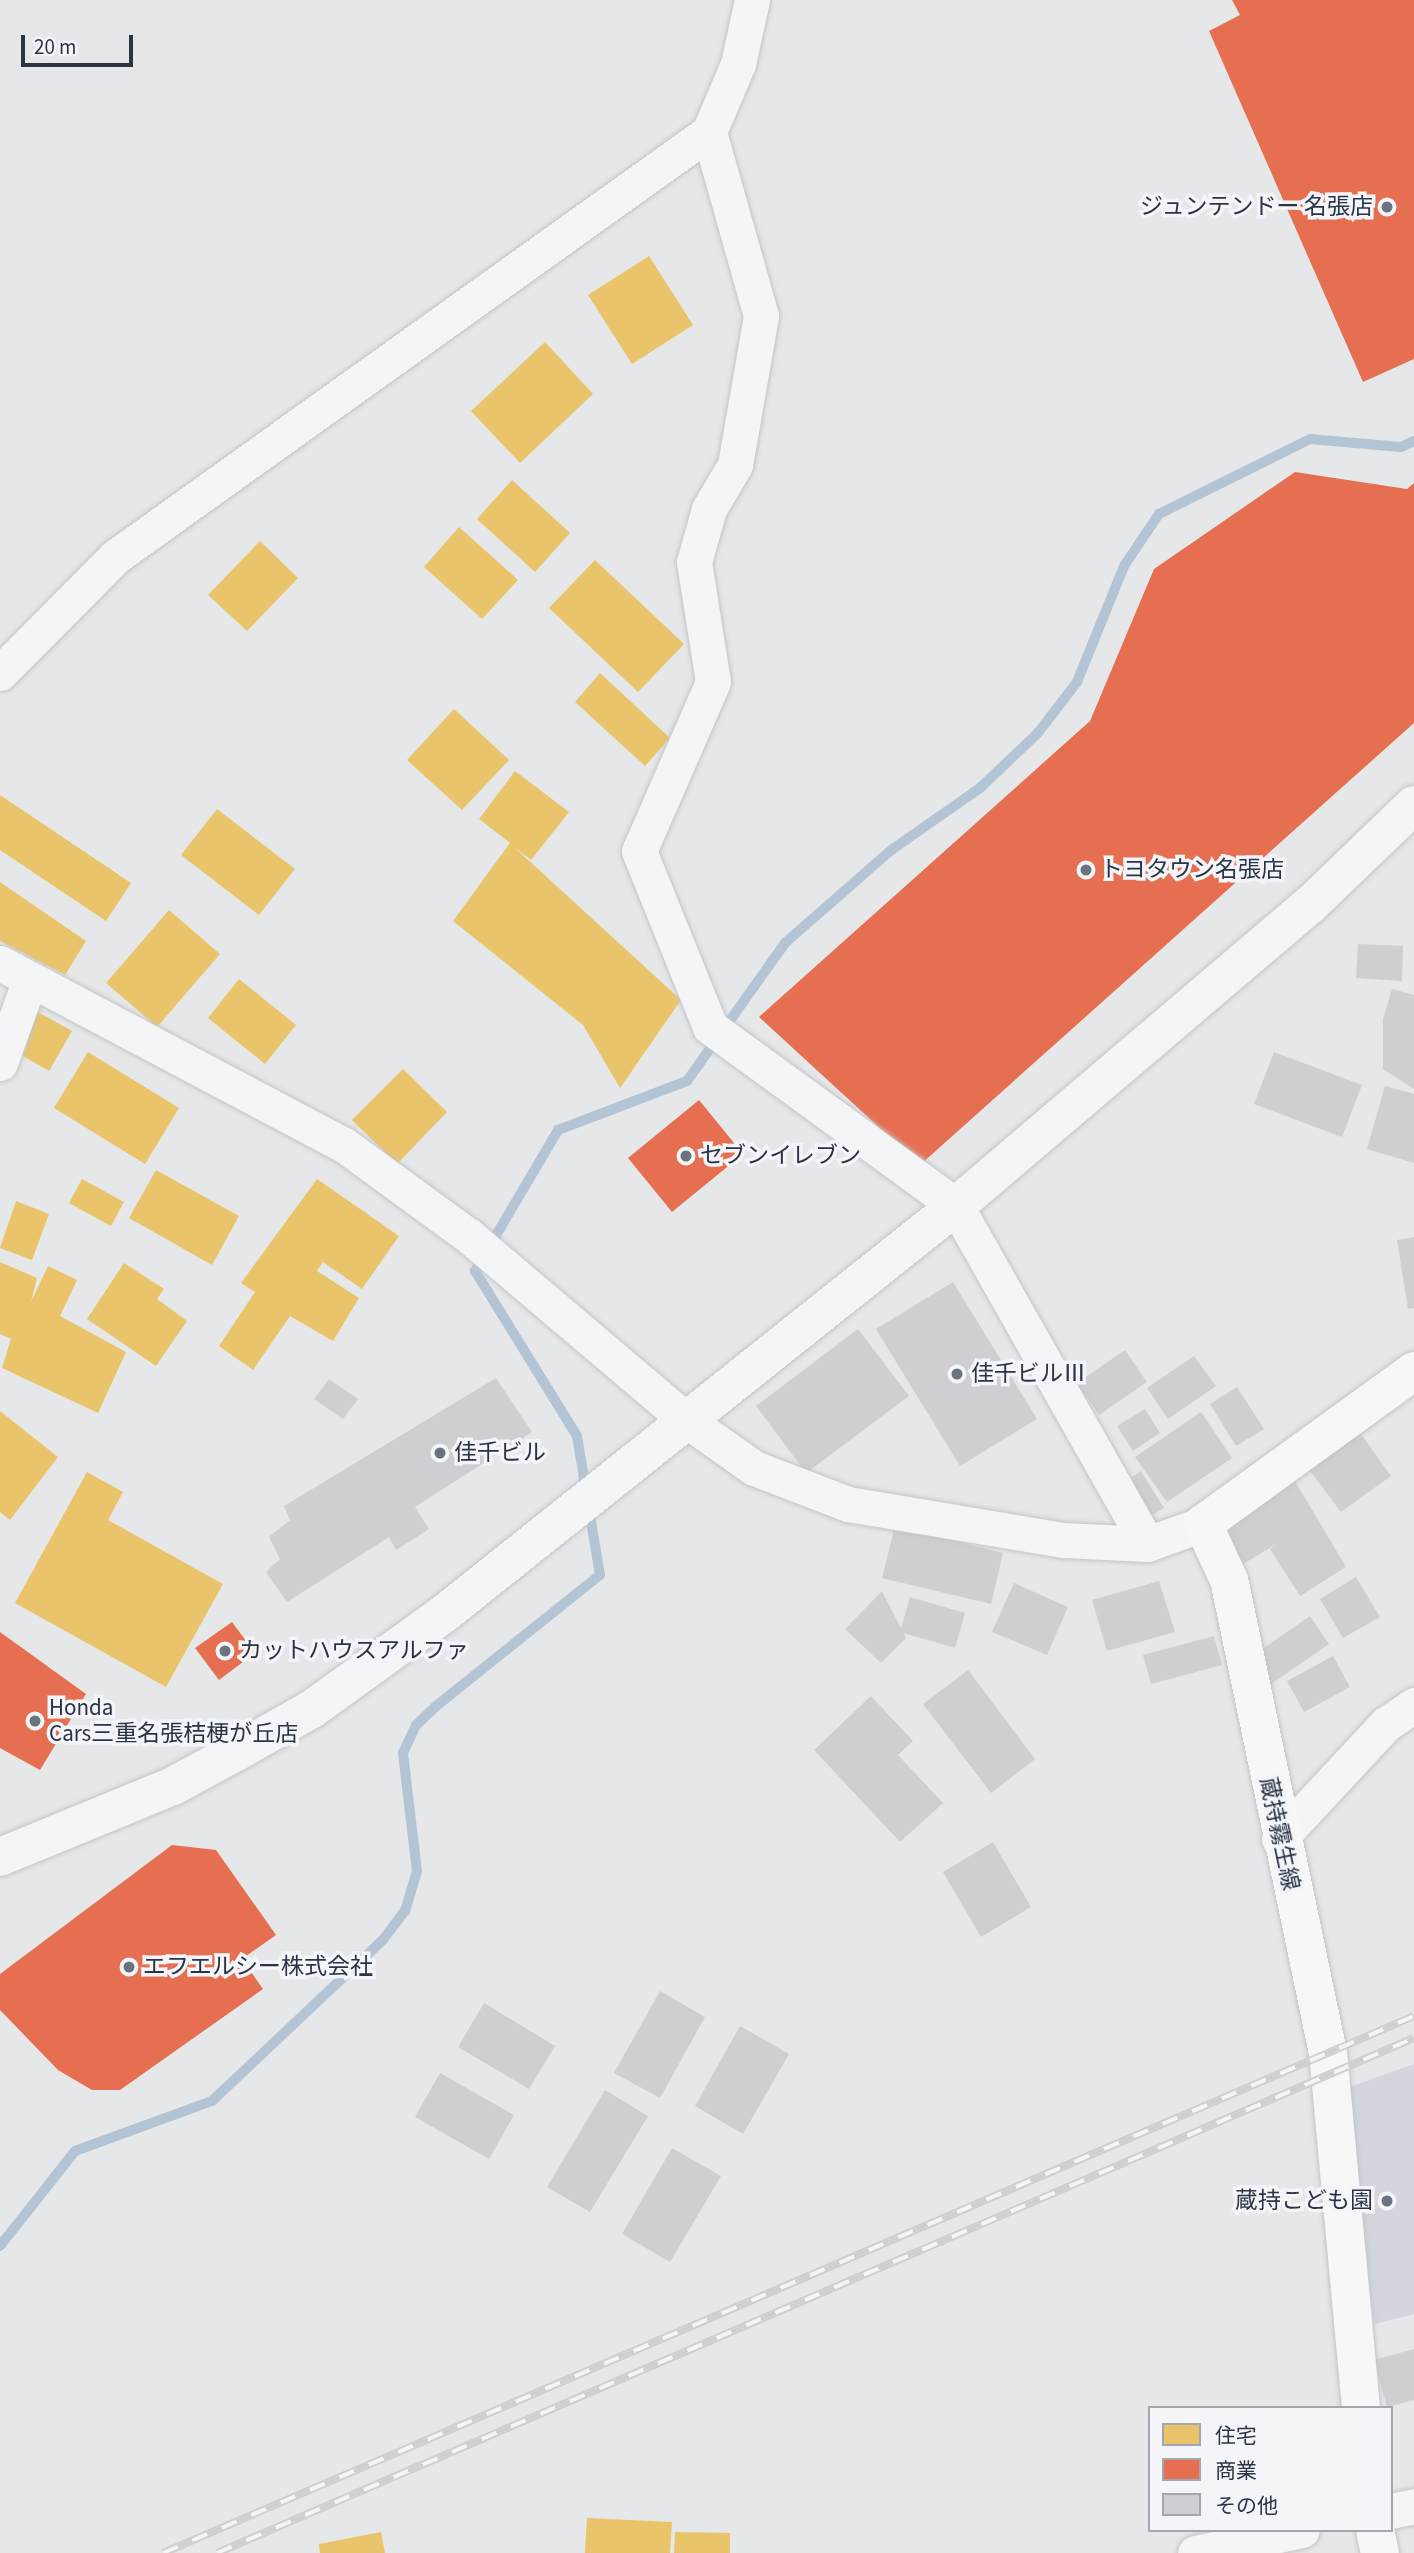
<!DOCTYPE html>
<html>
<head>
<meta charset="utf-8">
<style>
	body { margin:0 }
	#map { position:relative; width:1414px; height:2553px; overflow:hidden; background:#e5e7e9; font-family:"Source Sans 3","Noto Sans JP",sans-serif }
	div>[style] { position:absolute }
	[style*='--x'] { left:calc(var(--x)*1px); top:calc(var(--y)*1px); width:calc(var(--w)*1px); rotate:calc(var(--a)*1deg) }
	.built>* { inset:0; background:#d3d6dc }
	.homes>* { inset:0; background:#e9c46a }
	.shops>* { inset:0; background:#e76f51 }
	.stream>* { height:10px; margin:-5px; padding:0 5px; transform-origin:5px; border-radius:5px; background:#b3c4d5 }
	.building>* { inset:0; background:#cdcfd2 }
	.roads { filter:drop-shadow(0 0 2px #c3c5c7) drop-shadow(0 0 2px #c3c5c7) }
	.minor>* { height:35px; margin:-17.5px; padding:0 17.5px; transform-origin:17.5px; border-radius:17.5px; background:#f4f5f6 }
	.tertiary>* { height:38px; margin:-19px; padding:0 19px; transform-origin:19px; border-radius:19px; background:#f4f5f6 }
	.secondary>* { height:38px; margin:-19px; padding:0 19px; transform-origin:19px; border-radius:19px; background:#f7f7f8 }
	.rail>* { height:8px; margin-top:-4px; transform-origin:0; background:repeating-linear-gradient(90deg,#f3f5f8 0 16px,#cdcfd1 0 32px); box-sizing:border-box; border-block:2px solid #cdcfd1 }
	.dots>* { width:19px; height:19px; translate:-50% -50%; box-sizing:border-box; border:4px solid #f3f5f8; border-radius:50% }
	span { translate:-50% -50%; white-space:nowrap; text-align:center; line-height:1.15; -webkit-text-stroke:7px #f3f5f8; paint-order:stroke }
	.poi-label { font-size:23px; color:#2a3444 }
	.right { translate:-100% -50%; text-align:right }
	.left { translate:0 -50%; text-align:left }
	.street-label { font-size:23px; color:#2a3444 }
	.legend { position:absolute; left:1148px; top:2406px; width:245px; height:126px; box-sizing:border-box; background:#f3f5f8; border:2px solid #a3a8b0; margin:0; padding:9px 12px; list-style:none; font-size:21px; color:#2a3444 }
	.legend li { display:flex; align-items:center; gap:14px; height:35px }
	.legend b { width:35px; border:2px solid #a3a8b0 }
	.scale { position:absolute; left:21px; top:35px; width:112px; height:32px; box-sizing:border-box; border:4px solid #2a3444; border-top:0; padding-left:9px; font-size:21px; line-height:24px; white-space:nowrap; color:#2a3444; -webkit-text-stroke:5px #f3f5f8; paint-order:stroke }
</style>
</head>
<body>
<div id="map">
	<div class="built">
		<div style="clip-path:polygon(1414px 2064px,1414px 2314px,1374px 2324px,1347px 2088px)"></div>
	</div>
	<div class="homes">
		<div style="clip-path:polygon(649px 256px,693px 325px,632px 364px,588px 295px)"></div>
		<div style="clip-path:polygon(545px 342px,593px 394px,520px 463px,471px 411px)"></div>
		<div style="clip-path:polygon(512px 480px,570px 533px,535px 572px,477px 519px)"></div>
		<div style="clip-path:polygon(459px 527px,518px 580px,482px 619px,424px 567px)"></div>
		<div style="clip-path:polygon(260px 541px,298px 578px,247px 631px,208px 595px)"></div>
		<div style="clip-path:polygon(595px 560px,684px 644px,638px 692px,549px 608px)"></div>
		<div style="clip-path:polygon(600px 673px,670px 738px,645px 766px,575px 702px)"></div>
		<div style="clip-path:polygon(454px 709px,509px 760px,462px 810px,407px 760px)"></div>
		<div style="clip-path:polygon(515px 771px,569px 812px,531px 860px,514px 847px,681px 1000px,620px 1088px,583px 1025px,453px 921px,510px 843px,479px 819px)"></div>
		<div style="clip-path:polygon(0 795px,131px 883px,106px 921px,0 850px)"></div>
		<div style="clip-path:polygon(217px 809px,295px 869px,259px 915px,181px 855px)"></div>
		<div style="clip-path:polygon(0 882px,86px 941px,65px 975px,0 941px)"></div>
		<div style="clip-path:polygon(169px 910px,220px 954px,157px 1027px,106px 983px)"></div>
		<div style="clip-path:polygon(239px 979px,296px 1025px,265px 1064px,208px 1018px)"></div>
		<div style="clip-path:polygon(38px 1012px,72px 1031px,49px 1071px,16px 1052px)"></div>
		<div style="clip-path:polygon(88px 1052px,179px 1108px,145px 1164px,54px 1108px)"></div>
		<div style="clip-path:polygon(403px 1069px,447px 1112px,397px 1164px,352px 1120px)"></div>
		<div style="clip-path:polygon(156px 1170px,239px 1216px,212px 1265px,129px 1218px)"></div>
		<div style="clip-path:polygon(82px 1179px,124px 1202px,111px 1226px,69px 1203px)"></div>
		<div style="clip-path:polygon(317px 1179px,399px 1236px,362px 1289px,323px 1262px,317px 1271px,359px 1298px,333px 1341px,290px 1316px,253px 1370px,219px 1346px,255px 1292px,241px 1283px)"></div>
		<div style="clip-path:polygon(16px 1201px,49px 1214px,32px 1260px,0 1248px)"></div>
		<div style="clip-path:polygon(0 1262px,37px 1278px,31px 1302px,48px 1266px,77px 1280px,60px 1316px,126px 1352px,98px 1413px,2px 1368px,11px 1339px,0 1334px)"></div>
		<div style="clip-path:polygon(124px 1263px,164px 1289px,157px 1299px,187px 1321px,156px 1366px,87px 1319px)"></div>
		<div style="clip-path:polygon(0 1411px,58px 1457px,10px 1520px,0 1512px)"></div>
		<div style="clip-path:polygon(87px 1472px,123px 1492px,108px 1520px,223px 1584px,166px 1687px,15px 1603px)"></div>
		<div style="clip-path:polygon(587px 2518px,672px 2522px,670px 2553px,585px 2553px)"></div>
		<div style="clip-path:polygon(381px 2532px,385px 2553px,320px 2553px,319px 2544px)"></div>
		<div style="clip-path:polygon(675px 2532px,730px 2533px,730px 2553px,674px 2553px)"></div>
	</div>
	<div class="shops">
		<div style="clip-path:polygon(1232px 0,1414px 0,1414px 359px,1363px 382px,1209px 31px,1240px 15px)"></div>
		<div style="clip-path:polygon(1295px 472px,1407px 489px,1414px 483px,1414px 723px,920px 1165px,759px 1017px,1090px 721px,1154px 569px)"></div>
		<div style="clip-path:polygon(699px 1100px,743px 1154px,672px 1212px,628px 1158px)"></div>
		<div style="clip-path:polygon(232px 1622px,255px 1653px,219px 1680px,195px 1648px)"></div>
		<div style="clip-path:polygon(0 1632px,86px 1694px,40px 1770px,0 1748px)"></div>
		<div style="clip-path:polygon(172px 1845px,216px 1850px,276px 1935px,242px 1959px,263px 1989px,120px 2090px,92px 2090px,58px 2070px,0 2010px,0 1974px)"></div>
	</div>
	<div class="stream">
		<div style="--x:586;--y:1490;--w:55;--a:-99.5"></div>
		<div style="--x:577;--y:1436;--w:194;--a:-121.7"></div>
		<div style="--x:475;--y:1271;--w:164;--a:-59.5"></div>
		<div style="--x:558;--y:1130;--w:138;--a:-20.8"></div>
		<div style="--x:687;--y:1081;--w:169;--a:-54.6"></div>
		<div style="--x:785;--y:943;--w:140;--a:-41.2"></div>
		<div style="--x:890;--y:851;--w:110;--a:-35"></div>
		<div style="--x:980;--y:788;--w:79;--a:-43.5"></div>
		<div style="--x:1037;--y:734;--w:66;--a:-52.4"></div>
		<div style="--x:1077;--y:682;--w:125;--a:-67.9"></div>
		<div style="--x:1124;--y:566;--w:63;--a:-56.1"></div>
		<div style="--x:1159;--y:514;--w:169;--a:-26.4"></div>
		<div style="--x:1310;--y:439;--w:91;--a:5"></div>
		<div style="--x:1401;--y:447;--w:14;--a:-25"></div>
		<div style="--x:0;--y:2246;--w:121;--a:-51.7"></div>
		<div style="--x:75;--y:2151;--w:146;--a:-20.1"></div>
		<div style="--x:212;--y:2101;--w:233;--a:-43.3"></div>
		<div style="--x:382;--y:1941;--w:38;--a:-53"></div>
		<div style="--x:405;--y:1911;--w:42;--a:-73.3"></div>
		<div style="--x:417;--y:1871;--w:119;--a:-96.8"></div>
		<div style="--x:403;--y:1753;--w:31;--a:-65"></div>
		<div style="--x:416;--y:1725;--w:26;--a:-43"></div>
		<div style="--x:435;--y:1707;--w:211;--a:-38.7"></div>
		<div style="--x:600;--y:1575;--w:67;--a:-99.5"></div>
	</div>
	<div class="building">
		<div style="clip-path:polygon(1358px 944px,1403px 946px,1402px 981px,1356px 978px)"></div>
		<div style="clip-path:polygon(1392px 989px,1414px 995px,1414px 1089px,1383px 1069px,1383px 1019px)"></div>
		<div style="clip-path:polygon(1274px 1052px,1362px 1085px,1342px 1137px,1254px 1104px)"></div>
		<div style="clip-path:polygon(1385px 1086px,1414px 1094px,1414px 1163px,1367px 1149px)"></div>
		<div style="clip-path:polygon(1414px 1237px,1414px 1308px,1408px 1309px,1397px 1240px)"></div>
		<div style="clip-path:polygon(953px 1282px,1037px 1419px,960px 1466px,876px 1329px)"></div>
		<div style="clip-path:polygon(858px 1329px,909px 1396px,806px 1473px,756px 1406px)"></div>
		<div style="clip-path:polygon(1125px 1350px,1147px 1382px,1099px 1415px,1077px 1383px)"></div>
		<div style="clip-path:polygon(1194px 1356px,1216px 1386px,1168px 1419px,1147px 1388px)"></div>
		<div style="clip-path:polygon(496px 1378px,532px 1432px,415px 1507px,429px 1529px,396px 1550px,389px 1537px,287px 1602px,266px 1572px,280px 1559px,269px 1537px,290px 1520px,284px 1506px)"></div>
		<div style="clip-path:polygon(329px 1379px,358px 1399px,343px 1419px,314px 1399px)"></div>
		<div style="clip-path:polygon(1237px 1387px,1264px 1429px,1236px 1446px,1210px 1404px)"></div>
		<div style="clip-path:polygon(1145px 1409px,1160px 1433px,1133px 1451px,1117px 1426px)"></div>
		<div style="clip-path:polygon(1201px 1412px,1232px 1458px,1167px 1502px,1135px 1457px)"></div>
		<div style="clip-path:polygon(1356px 1427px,1391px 1476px,1341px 1512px,1305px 1464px)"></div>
		<div style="clip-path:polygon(1141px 1471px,1164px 1508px,1147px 1518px,1125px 1482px)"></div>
		<div style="clip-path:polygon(1289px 1471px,1346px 1567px,1300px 1596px,1270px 1549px,1276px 1544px,1240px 1566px,1215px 1524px)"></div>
		<div style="clip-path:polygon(895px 1526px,1003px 1553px,991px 1604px,882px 1578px)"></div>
		<div style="clip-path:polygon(1356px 1577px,1380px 1617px,1343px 1638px,1320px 1599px)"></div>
		<div style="clip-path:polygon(1159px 1581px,1175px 1632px,1107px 1651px,1092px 1600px)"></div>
		<div style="clip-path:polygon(1014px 1583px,1068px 1607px,1047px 1655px,992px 1632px)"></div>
		<div style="clip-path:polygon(882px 1591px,906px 1638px,881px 1663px,845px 1629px)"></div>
		<div style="clip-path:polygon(910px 1597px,965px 1613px,955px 1648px,900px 1632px)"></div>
		<div style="clip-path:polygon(1310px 1616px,1329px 1644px,1264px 1689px,1245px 1661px)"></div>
		<div style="clip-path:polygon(1214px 1636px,1222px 1665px,1151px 1684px,1143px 1655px)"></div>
		<div style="clip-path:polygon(1333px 1656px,1350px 1687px,1304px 1712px,1287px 1681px)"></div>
		<div style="clip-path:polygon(968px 1670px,1035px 1759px,991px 1793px,923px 1704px)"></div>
		<div style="clip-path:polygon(871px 1696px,913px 1741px,898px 1755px,943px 1803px,900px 1842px,814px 1750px)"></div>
		<div style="clip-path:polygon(993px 1842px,1031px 1907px,981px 1937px,943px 1872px)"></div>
		<div style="clip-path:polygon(660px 1991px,705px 2017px,660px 2098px,614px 2073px)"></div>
		<div style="clip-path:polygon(484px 2003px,555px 2046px,529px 2089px,458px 2047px)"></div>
		<div style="clip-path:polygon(740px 2026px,789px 2054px,743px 2134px,695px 2106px)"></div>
		<div style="clip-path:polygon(440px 2073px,514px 2115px,489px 2159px,415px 2117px)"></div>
		<div style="clip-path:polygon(605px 2090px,648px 2116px,590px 2212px,547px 2187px)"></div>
		<div style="clip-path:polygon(672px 2148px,721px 2176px,670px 2262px,622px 2234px)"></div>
		<div style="clip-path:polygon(1414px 2349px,1414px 2400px,1387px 2407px,1374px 2360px)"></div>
	</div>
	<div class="roads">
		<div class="minor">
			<div style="--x:709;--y:132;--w:191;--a:74.2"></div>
			<div style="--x:761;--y:316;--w:151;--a:99.9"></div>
			<div style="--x:735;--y:465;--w:51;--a:120.6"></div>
			<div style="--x:709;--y:509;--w:55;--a:105.8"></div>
			<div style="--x:694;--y:562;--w:121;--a:81"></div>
			<div style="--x:713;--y:682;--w:184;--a:113.6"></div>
			<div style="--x:639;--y:851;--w:190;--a:68"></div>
			<div style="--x:710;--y:1027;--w:304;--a:36"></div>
			<div style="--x:956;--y:1206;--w:388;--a:60.5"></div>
			<div style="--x:0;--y:673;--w:163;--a:-45.2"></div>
			<div style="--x:115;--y:557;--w:730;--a:-35.58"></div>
			<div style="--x:709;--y:132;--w:74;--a:-66.9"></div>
			<div style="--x:738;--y:64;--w:66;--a:-77.7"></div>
			<div style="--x:0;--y:963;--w:389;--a:27.9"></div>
			<div style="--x:344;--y:1145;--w:155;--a:36.1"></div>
			<div style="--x:469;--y:1236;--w:285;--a:40.3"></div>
			<div style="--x:686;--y:1420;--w:83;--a:35.2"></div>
			<div style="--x:754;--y:1468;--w:101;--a:21"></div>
			<div style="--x:848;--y:1504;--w:218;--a:9.5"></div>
			<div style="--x:1063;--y:1540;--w:84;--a:2.7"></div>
			<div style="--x:1147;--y:1544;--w:59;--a:-19.7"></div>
			<div style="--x:0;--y:1063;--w:89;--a:-70.3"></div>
			<div style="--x:1279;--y:1839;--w:157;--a:-47.1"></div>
			<div style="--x:1386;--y:1724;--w:34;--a:-34"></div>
			<div style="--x:1391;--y:2511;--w:24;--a:-12"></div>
			<div style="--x:1195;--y:2553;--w:109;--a:-12.1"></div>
		</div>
		<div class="tertiary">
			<div style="--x:0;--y:1857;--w:187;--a:-22.3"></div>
			<div style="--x:173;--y:1786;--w:72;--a:-28.4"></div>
			<div style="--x:236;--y:1752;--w:87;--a:-29.5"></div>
			<div style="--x:312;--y:1709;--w:164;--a:-35.8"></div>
			<div style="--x:445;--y:1613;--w:653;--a:-38.54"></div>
			<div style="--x:956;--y:1206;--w:465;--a:-40.4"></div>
			<div style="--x:1310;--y:905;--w:144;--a:-43.9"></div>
		</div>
		<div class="secondary">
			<div style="--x:1361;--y:2408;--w:357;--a:-95.3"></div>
			<div style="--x:1328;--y:2053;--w:483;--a:-101.8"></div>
			<div style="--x:1229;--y:1580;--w:62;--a:-114.9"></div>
			<div style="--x:1203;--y:1524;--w:261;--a:-35.9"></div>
			<div style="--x:1375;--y:2530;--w:24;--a:78"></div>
		</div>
	</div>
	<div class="rail">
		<div style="--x:163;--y:2553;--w:1361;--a:-23.23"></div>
		<div style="--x:217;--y:2553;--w:1303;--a:-23.28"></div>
	</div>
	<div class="dots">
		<div style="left:1387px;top:207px;background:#6b737e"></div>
		<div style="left:1086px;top:870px;background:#6b737e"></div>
		<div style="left:686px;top:1156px;background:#6b737e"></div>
		<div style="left:957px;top:1374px;background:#6b737e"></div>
		<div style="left:440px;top:1453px;background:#6b737e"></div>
		<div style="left:225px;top:1651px;background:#6b737e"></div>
		<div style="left:35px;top:1721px;background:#6b737e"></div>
		<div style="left:129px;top:1967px;background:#6b737e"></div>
		<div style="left:1387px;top:2201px;background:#6b737e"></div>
	</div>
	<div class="poi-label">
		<span class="right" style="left:1373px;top:207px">ジュンテンドー 名張店</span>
		<span class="left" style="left:1100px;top:870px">トヨタウン名張店</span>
		<span class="left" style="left:700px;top:1156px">セブンイレブン</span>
		<span class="left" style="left:971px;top:1374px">佳千ビルⅢ</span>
		<span class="left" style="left:454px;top:1453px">佳千ビル</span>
		<span class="left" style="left:239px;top:1651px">カットハウスアルファ</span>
		<span class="left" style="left:49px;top:1721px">Honda<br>Cars三重名張桔梗が丘店</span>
		<span class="left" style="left:143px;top:1967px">エフエルシー株式会社</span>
		<span class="right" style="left:1373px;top:2201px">蔵持こども園</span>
	</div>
	<div class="street-label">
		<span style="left:1279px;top:1834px;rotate:78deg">蔵持霧生線</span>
	</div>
	<ul class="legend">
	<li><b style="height:19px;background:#e9c46a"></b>住宅</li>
	<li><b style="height:19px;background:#e76f51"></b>商業</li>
	<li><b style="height:19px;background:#cdcfd2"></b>その他</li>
	</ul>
	<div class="scale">20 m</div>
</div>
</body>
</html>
